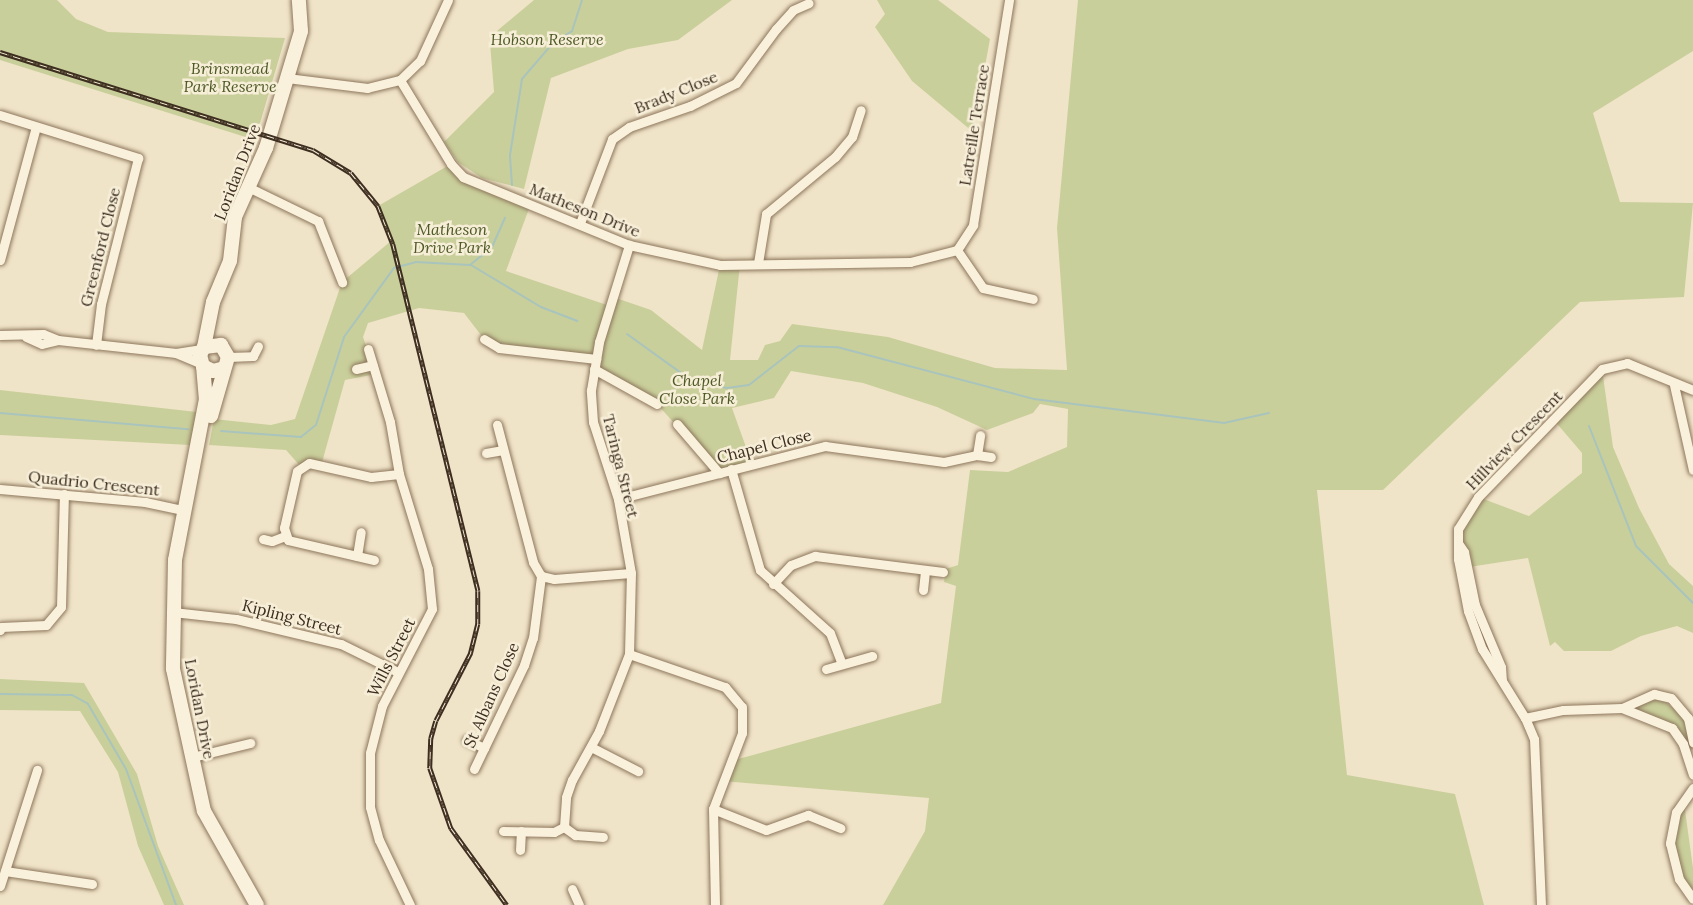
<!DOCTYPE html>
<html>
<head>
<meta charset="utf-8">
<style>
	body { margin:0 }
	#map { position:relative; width:1693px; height:905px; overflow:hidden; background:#f0e4c8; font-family:Lora,serif }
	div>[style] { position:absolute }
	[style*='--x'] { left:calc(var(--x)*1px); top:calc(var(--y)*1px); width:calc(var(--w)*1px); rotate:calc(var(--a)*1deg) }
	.green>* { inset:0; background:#c9cf9b }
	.stream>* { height:2px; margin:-1px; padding:0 1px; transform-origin:1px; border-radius:1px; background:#a9c4bc }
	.roads { filter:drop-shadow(0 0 2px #8d765c) drop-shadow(0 0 2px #8d765c) }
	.street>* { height:9px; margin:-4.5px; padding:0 4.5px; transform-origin:4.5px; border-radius:4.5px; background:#faf1dc }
	.secondary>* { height:14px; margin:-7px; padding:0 7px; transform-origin:7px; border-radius:7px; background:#faf1dc }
	.rail>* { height:4.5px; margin-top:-2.25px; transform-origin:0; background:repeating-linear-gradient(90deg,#f7eed8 0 7px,#3d2e20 0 14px); box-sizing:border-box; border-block:2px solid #3d2e20 }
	span { translate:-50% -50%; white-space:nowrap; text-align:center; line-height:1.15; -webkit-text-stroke:5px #f7eed8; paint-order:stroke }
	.park-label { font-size:16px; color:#4d5a26; font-style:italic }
	.street-label { font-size:16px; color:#3d2e20 }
</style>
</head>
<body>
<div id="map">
	<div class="green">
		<div style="clip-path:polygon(0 0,57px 0,76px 19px,108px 32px,285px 38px,255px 140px,0 60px)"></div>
		<div style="clip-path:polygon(534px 0,732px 0,678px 40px,628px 49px,551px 78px,524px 189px,482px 178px,458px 162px,444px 142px,494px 92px,490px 43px,498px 30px)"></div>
		<div style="clip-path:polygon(877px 0,938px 0,990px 39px,973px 132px,912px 81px,875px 27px,885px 14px)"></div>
		<div style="clip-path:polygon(1078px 0,1693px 0,1693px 51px,1593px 113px,1620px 202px,1693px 203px,1684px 297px,1580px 302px,1383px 490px,1317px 490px,1347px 775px,1455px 794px,1484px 905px,883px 905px,925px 831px,929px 798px,722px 781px,731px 761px,941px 703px,956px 586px,944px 582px,946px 569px,958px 565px,970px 470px,1008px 472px,1067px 447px,1068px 409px,1040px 404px,1033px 413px,987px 430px,937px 407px,863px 383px,791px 371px,774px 398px,732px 408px,752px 464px,719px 473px,657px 404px,600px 373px,595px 359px,499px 348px,484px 339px,464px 313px,419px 308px,368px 323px,363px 337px,376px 374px,345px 380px,321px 466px,301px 467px,286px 450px,209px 445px,214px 419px,271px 425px,295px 419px,342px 282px,391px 241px,378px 206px,451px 164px,463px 177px,530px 206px,506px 271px,610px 306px,613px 297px,651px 310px,702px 350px,720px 265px,740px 264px,730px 360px,758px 360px,765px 345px,780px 341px,792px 324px,888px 337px,995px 368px,1067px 370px,1057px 228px)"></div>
		<div style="clip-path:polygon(1602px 369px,1613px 447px,1639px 508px,1669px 564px,1693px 586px,1693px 633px,1677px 626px,1641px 636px,1611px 651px,1564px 651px,1555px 642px,1550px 646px,1528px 558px,1469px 567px,1458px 529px,1478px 497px,1529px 516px,1582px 473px,1582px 453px,1553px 419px)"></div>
		<div style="clip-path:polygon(0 390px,197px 412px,190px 445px,0 435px)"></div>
		<div style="clip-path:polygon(0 679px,84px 683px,137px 774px,158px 846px,184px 905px,164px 905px,138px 846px,118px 772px,80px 711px,0 710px)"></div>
		<div style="clip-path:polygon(1648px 698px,1663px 700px,1680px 714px,1687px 725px,1690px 753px,1685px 739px,1673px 725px,1634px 709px)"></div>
		<div style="clip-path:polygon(1684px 803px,1693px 868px,1693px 892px,1678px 873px,1672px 843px)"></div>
	</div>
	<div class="stream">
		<div style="--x:512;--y:185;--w:30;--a:-94"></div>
		<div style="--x:510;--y:155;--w:77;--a:-81"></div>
		<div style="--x:522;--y:79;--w:48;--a:-49.3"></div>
		<div style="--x:553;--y:43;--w:22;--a:-32"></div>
		<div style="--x:572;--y:31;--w:33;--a:-72"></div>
		<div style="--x:471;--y:265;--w:82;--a:31"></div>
		<div style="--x:541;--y:307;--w:39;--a:21"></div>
		<div style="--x:627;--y:334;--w:75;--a:35.8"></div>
		<div style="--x:688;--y:378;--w:40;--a:14.4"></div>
		<div style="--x:727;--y:388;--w:22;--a:-8"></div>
		<div style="--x:749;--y:385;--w:63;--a:-38"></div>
		<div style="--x:799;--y:346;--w:38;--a:2"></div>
		<div style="--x:837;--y:347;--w:204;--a:14.8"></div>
		<div style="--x:1034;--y:399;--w:192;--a:7.2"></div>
		<div style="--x:1224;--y:423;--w:46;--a:-12.5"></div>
		<div style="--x:0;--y:413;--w:189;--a:4.9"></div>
		<div style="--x:1589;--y:426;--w:129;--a:68.6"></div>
		<div style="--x:1636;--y:546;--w:81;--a:45"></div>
		<div style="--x:221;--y:431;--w:80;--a:4.3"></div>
		<div style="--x:301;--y:437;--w:19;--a:-39"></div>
		<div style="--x:316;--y:425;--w:92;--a:-72.3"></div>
		<div style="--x:344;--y:337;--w:85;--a:-54.1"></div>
		<div style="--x:394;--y:268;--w:23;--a:-15"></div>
		<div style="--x:416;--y:262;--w:54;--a:3.2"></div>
		<div style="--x:470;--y:265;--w:28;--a:-39"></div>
		<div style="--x:492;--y:247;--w:32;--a:-66"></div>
		<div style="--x:0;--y:694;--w:72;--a:0.8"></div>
		<div style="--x:72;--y:695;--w:18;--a:29"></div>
		<div style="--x:88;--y:704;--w:75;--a:59.7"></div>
		<div style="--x:126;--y:769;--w:145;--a:69.8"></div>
	</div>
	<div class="roads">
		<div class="street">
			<div style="--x:287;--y:78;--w:81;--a:7.1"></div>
			<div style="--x:367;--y:88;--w:34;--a:-14"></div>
			<div style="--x:400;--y:80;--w:28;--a:-44"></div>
			<div style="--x:420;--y:61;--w:67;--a:-65.3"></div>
			<div style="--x:400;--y:80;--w:98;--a:58.7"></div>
			<div style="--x:451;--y:164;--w:18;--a:47"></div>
			<div style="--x:463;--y:177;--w:179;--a:22.3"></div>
			<div style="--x:629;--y:245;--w:93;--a:12.4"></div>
			<div style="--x:720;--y:265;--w:190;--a:-0.9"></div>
			<div style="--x:910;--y:262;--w:49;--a:-14.3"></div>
			<div style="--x:0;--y:115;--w:145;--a:17.3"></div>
			<div style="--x:138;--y:158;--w:151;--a:104.2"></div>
			<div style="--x:101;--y:304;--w:41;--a:97"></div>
			<div style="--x:250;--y:188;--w:76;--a:25.9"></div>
			<div style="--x:318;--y:221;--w:66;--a:68.5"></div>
			<div style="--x:580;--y:223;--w:90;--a:-69.1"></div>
			<div style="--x:612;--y:139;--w:21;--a:-35"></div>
			<div style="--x:629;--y:127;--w:65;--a:-19"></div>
			<div style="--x:690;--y:106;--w:51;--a:-26.6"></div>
			<div style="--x:736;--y:83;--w:67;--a:-53.5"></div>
			<div style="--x:776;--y:29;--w:25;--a:-48"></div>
			<div style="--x:793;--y:10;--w:17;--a:-24"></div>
			<div style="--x:957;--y:250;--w:30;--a:-57"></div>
			<div style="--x:973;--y:225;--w:228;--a:-80.9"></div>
			<div style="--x:957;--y:250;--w:46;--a:55.6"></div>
			<div style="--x:983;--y:288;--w:51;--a:12.4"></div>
			<div style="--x:0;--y:260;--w:138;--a:-74.9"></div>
			<div style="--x:758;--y:263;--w:50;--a:-80.7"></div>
			<div style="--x:766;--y:214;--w:89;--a:-39.6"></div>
			<div style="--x:835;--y:157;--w:26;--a:-50"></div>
			<div style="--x:852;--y:137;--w:28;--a:-72"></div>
			<div style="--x:0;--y:335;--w:43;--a:-1.3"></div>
			<div style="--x:43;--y:334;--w:16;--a:22"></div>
			<div style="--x:26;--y:337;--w:17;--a:24"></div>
			<div style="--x:42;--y:344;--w:16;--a:-14"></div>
			<div style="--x:58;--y:340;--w:119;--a:6.3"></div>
			<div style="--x:176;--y:353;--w:28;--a:23"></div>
			<div style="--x:484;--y:339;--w:17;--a:31"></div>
			<div style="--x:499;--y:348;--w:98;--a:6.5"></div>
			<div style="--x:368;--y:349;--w:76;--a:73.2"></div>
			<div style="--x:390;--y:422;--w:53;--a:80.2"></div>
			<div style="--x:399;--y:474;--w:99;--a:73"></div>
			<div style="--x:428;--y:569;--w:40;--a:84.3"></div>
			<div style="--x:432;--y:609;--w:109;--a:117.3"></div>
			<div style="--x:382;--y:706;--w:49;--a:104.3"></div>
			<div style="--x:370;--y:753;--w:54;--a:90"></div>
			<div style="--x:370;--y:807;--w:34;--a:75"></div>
			<div style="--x:379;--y:840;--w:72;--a:64.5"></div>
			<div style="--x:176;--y:353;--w:26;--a:-9"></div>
			<div style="--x:228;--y:357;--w:25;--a:-2"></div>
			<div style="--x:253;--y:356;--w:11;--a:-63"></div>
			<div style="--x:356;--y:369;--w:17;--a:-13"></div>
			<div style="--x:594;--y:369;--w:72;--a:29.1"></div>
			<div style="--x:1674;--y:385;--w:87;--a:77.4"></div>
			<div style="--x:677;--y:424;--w:65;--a:49.4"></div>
			<div style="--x:486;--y:453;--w:17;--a:-10"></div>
			<div style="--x:977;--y:455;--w:20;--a:-81"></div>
			<div style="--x:731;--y:469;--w:105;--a:74"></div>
			<div style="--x:760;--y:570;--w:94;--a:42"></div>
			<div style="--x:830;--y:633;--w:33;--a:69"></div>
			<div style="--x:0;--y:489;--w:146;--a:5.1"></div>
			<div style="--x:145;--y:502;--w:40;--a:12"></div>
			<div style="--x:618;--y:499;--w:214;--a:-14.4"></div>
			<div style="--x:825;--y:446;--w:120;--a:7.7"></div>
			<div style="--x:944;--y:462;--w:34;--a:-12"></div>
			<div style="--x:977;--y:455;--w:14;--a:8"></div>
			<div style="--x:263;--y:539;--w:9;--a:13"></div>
			<div style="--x:272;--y:541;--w:14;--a:-21"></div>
			<div style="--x:1458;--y:543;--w:11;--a:56"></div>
			<div style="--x:1464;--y:552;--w:54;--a:78.3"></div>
			<div style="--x:1475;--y:605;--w:67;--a:67.2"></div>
			<div style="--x:1501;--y:667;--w:13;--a:86"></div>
			<div style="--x:357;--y:556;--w:24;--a:-81"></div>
			<div style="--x:374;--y:560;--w:88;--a:-166.9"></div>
			<div style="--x:288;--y:540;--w:13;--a:-108"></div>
			<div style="--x:284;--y:528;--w:58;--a:-77.2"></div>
			<div style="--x:297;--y:471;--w:14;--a:-34"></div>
			<div style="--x:309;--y:463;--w:64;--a:12.7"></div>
			<div style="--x:371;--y:477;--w:28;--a:-6"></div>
			<div style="--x:541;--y:576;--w:13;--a:13"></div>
			<div style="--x:554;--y:579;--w:77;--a:-4.5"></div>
			<div style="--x:773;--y:584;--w:26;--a:-47"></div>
			<div style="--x:791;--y:565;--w:26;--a:-21"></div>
			<div style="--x:815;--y:556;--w:129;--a:7.1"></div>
			<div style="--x:923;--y:590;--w:20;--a:-84"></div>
			<div style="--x:173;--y:612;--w:63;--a:6.3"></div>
			<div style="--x:236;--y:619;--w:108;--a:13.4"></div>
			<div style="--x:341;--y:644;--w:64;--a:26.2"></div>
			<div style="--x:0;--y:630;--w:3;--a:-72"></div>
			<div style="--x:1;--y:627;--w:45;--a:-2.5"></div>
			<div style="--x:46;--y:625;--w:23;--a:-50"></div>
			<div style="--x:61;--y:607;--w:113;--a:-88.5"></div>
			<div style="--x:629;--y:654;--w:102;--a:19"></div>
			<div style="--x:725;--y:687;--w:26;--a:50"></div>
			<div style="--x:742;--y:707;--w:26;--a:90"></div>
			<div style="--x:742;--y:733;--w:81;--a:110.9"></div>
			<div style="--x:713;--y:809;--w:96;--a:88.8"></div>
			<div style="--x:826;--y:669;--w:48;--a:-15.8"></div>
			<div style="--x:1622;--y:708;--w:35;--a:-24"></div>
			<div style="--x:1654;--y:694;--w:17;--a:13"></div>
			<div style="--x:1671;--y:698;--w:26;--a:50"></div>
			<div style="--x:1688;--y:718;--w:25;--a:78"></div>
			<div style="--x:1525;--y:718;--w:39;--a:-12"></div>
			<div style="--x:1563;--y:710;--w:59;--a:-1.9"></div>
			<div style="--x:1622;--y:708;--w:54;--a:21.8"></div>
			<div style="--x:1672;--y:728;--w:19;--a:55"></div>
			<div style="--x:1683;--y:744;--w:32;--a:72"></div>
			<div style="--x:467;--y:740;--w:19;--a:25"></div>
			<div style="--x:591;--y:747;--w:53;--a:27.1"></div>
			<div style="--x:192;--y:757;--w:60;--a:-13.6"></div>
			<div style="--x:474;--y:769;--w:115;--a:-64.3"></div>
			<div style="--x:524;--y:665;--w:28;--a:-72"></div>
			<div style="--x:533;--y:638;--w:63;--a:-82.6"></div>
			<div style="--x:541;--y:576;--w:16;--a:-120"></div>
			<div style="--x:533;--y:562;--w:142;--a:-104.7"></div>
			<div style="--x:1693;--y:788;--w:29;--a:125"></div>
			<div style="--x:1676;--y:812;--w:32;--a:101"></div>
			<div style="--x:1670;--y:843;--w:37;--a:76"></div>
			<div style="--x:1679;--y:879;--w:24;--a:55"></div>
			<div style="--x:713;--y:809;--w:57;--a:21.6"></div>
			<div style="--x:766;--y:830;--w:45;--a:-19.7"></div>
			<div style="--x:808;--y:815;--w:35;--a:22"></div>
			<div style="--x:564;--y:827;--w:14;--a:36"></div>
			<div style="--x:575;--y:835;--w:28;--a:4"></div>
			<div style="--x:503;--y:831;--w:51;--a:1.1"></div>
			<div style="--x:554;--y:832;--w:11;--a:-27"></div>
			<div style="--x:564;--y:827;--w:30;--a:-86"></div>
			<div style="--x:566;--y:797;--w:18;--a:-71"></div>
			<div style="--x:572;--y:780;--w:56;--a:-61.1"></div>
			<div style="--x:599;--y:731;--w:83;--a:-68.7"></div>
			<div style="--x:629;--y:654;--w:81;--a:-88.6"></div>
			<div style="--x:631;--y:573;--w:75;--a:-100"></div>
			<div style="--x:618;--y:499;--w:81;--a:-108"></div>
			<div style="--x:593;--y:422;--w:32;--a:-94"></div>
			<div style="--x:591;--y:390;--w:49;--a:-80.5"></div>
			<div style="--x:599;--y:342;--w:102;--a:-72.8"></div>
			<div style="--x:520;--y:850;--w:19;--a:-87"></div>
			<div style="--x:5;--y:871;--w:88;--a:8.5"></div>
			<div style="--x:0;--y:886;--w:122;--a:-72.3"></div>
			<div style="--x:572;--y:889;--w:17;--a:66"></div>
			<div style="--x:1541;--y:905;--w:166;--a:-92.4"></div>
			<div style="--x:1534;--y:739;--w:23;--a:-113"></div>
			<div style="--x:1525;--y:718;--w:81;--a:-121.9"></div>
			<div style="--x:1482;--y:649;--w:40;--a:-110.2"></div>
			<div style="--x:1468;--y:611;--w:53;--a:-100.9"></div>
			<div style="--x:1458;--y:559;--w:30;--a:-90"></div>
			<div style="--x:1458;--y:529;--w:38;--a:-58"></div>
			<div style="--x:1478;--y:497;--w:178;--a:-45.9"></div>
			<div style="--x:1602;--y:369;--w:26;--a:-13"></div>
			<div style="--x:1627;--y:363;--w:71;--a:22.2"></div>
		</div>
		<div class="secondary">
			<div style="--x:204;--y:347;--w:46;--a:-78.7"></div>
			<div style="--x:213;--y:302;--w:44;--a:-67.5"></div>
			<div style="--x:230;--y:261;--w:44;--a:-83.5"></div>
			<div style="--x:235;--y:217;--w:76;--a:-65.8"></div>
			<div style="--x:266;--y:148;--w:122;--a:-73.3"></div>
			<div style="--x:301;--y:31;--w:31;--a:-94"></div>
			<div style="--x:203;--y:366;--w:33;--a:85"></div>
			<div style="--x:206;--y:399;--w:164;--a:100.9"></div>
			<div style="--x:175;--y:560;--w:109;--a:91.1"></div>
			<div style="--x:173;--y:669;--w:145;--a:77.7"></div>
			<div style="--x:204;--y:811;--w:108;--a:60.6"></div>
			<div style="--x:211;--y:416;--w:61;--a:-73.9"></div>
			<div style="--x:228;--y:357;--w:14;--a:-120"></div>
			<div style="--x:221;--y:345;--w:17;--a:173"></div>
			<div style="--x:204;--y:347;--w:9;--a:117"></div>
			<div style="--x:200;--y:355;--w:11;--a:75"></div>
			<div style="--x:203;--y:366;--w:11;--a:27"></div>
			<div style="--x:213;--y:371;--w:11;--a:-15"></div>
		</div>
	</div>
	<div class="rail">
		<div style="--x:0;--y:52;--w:328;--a:17.4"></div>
		<div style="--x:313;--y:150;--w:44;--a:31.2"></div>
		<div style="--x:351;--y:173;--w:43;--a:50.7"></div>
		<div style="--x:378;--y:206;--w:41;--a:68.5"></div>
		<div style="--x:393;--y:244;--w:357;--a:76.2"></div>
		<div style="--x:478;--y:591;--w:33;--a:90"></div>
		<div style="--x:478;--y:624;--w:30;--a:104"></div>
		<div style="--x:471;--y:653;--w:76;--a:117.2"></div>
		<div style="--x:436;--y:721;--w:18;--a:106"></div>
		<div style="--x:431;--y:738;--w:30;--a:92"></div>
		<div style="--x:430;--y:768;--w:64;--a:70.7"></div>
		<div style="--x:451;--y:828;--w:95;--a:54"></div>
	</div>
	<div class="park-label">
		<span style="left:547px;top:39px">Hobson Reserve</span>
		<span style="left:230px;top:77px">Brinsmead<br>Park Reserve</span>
		<span style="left:452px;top:238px">Matheson<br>Drive Park</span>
		<span style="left:697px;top:389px">Chapel<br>Close Park</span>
	</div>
	<div class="street-label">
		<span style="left:676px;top:92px;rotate:-22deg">Brady Close</span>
		<span style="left:974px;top:125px;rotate:-81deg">Latreille Terrace</span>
		<span style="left:237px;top:172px;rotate:-69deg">Loridan Drive</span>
		<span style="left:585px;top:210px;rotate:22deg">Matheson Drive</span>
		<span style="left:100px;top:247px;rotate:-76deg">Greenford Close</span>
		<span style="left:1514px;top:440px;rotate:-46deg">Hillview Crescent</span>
		<span style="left:764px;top:446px;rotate:-14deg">Chapel Close</span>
		<span style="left:621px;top:466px;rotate:76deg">Taringa Street</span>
		<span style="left:94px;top:483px;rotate:6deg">Quadrio Crescent</span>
		<span style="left:292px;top:617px;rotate:14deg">Kipling Street</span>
		<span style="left:391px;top:657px;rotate:-63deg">Wills Street</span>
		<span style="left:491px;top:695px;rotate:-66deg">St Albans Close</span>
		<span style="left:200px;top:709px;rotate:79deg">Loridan Drive</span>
	</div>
</div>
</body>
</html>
